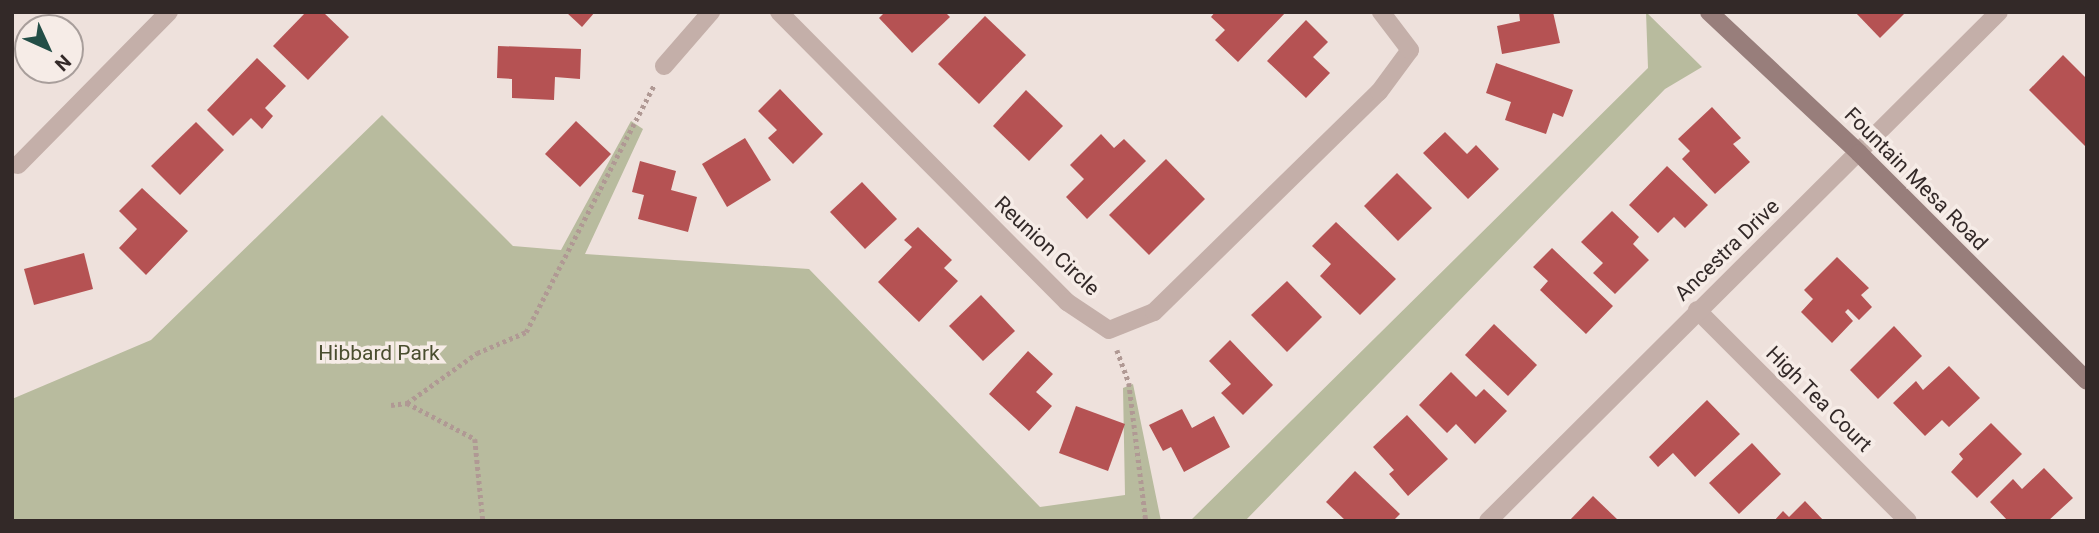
<!DOCTYPE html>
<html>
<head>
<meta charset="utf-8">
<style>
	body { margin:0 }
	#map { position:relative; width:2099px; height:533px; overflow:hidden; background:#eee1dc; font-family:Roboto,sans-serif }
	div>[style] { position:absolute }
	[style*='--x'] { left:calc(var(--x)*1px); top:calc(var(--y)*1px); width:calc(var(--w)*1px); rotate:calc(var(--a)*1deg) }
	.green>* { inset:0; background:#b8bb9e }
	.building>* { inset:0; background:#b55253 }
	.path>* { height:4.5px; margin-top:-2.25px; transform-origin:0; background:repeating-linear-gradient(90deg,#b09994 0 3.5px,transparent 0 7px) }
	.minor>* { height:18px; margin:-9px; padding:0 9px; transform-origin:9px; border-radius:9px; background:#c4afa9 }
	.secondary>* { height:18px; margin:-9px; padding:0 9px; transform-origin:9px; border-radius:9px; background:#987e7b }
	span { translate:-50% -50%; white-space:nowrap; text-align:center; line-height:1.15; -webkit-text-stroke:7px #f6ece7; paint-order:stroke }
	.street-label { font-size:21px; color:#332928 }
	.park-label { font-size:21px; color:#4a4e2f }
	.frame { position:absolute; inset:0; border:14px solid #332928; pointer-events:none }
	.north { position:absolute; left:14px; top:14px; width:70px; height:70px; box-sizing:border-box; background:#f6ece7; border:2px solid #a89e9b; border-radius:50%; rotate:135deg; font-size:19px; font-weight:700; line-height:28px; text-align:center; color:#332928 }
	.north::after { content:''; display:block; margin:auto; width:24px; height:32px; background:#234e47; clip-path:polygon(50% 0,100% 100%,50% 72%,0 100%) }
</style>
</head>
<body>
<div id="map">
	<div class="green">
		<div style="clip-path:polygon(1646px 12px,1702px 67px,1665px 89px,1245px 521px,1190px 521px,1648px 68px)"></div>
		<div style="clip-path:polygon(382px 115px,513px 246px,561px 250px,631px 121px,643px 129px,585px 254px,809px 269px,1040px 507px,1125px 495px,1123px 388px,1133px 384px,1161px 521px,12px 521px,12px 399px,151px 340px)"></div>
	</div>
	<div class="building">
		<div style="clip-path:polygon(306px 12px,323px 12px,349px 37px,308px 80px,273px 46px)"></div>
		<div style="clip-path:polygon(566px 12px,595px 12px,582px 27px)"></div>
		<div style="clip-path:polygon(885px 12px,945px 12px,950px 17px,912px 53px,879px 18px)"></div>
		<div style="clip-path:polygon(1215px 12px,1286px 12px,1238px 62px,1215px 40px,1225px 30px,1211px 17px)"></div>
		<div style="clip-path:polygon(1519px 12px,1553px 12px,1560px 43px,1502px 54px,1497px 26px,1520px 21px)"></div>
		<div style="clip-path:polygon(1855px 12px,1906px 12px,1880px 38px)"></div>
		<div style="clip-path:polygon(985px 16px,1026px 55px,979px 104px,938px 64px)"></div>
		<div style="clip-path:polygon(1306px 20px,1328px 42px,1313px 57px,1330px 73px,1306px 98px,1267px 61px)"></div>
		<div style="clip-path:polygon(498px 46px,581px 49px,580px 79px,555px 77px,554px 100px,512px 98px,512px 79px,497px 78px)"></div>
		<div style="clip-path:polygon(2063px 55px,2087px 79px,2087px 148px,2029px 90px)"></div>
		<div style="clip-path:polygon(257px 58px,286px 86px,265px 108px,273px 116px,262px 129px,251px 118px,233px 136px,207px 110px)"></div>
		<div style="clip-path:polygon(1496px 63px,1573px 90px,1563px 117px,1553px 113px,1546px 134px,1505px 120px,1511px 102px,1486px 93px)"></div>
		<div style="clip-path:polygon(780px 89px,823px 134px,793px 164px,768px 138px,777px 130px,758px 111px)"></div>
		<div style="clip-path:polygon(1026px 90px,1063px 126px,1029px 161px,993px 126px)"></div>
		<div style="clip-path:polygon(1712px 107px,1741px 138px,1733px 144px,1750px 162px,1715px 194px,1682px 159px,1690px 151px,1678px 139px)"></div>
		<div style="clip-path:polygon(576px 121px,611px 154px,580px 187px,545px 154px)"></div>
		<div style="clip-path:polygon(196px 122px,224px 150px,180px 195px,151px 166px)"></div>
		<div style="clip-path:polygon(1445px 132px,1467px 154px,1476px 145px,1499px 169px,1468px 199px,1423px 153px)"></div>
		<div style="clip-path:polygon(1101px 134px,1114px 148px,1124px 139px,1146px 161px,1087px 219px,1066px 197px,1084px 179px,1070px 165px)"></div>
		<div style="clip-path:polygon(745px 138px,771px 180px,727px 207px,702px 164px)"></div>
		<div style="clip-path:polygon(1166px 159px,1205px 199px,1149px 255px,1109px 215px)"></div>
		<div style="clip-path:polygon(640px 161px,676px 171px,671px 190px,697px 197px,688px 232px,638px 219px,644px 195px,632px 192px)"></div>
		<div style="clip-path:polygon(1667px 166px,1708px 205px,1685px 228px,1674px 217px,1658px 233px,1629px 205px)"></div>
		<div style="clip-path:polygon(1397px 173px,1432px 208px,1398px 241px,1364px 206px)"></div>
		<div style="clip-path:polygon(862px 182px,897px 219px,865px 249px,830px 212px)"></div>
		<div style="clip-path:polygon(142px 188px,188px 231px,146px 275px,119px 248px,137px 229px,119px 211px)"></div>
		<div style="clip-path:polygon(1612px 211px,1639px 237px,1633px 244px,1649px 260px,1615px 294px,1593px 273px,1603px 263px,1581px 242px)"></div>
		<div style="clip-path:polygon(1336px 222px,1396px 279px,1360px 315px,1320px 276px,1331px 264px,1312px 246px)"></div>
		<div style="clip-path:polygon(918px 227px,952px 260px,944px 268px,958px 281px,919px 322px,878px 282px,912px 247px,904px 240px)"></div>
		<div style="clip-path:polygon(1552px 248px,1613px 306px,1586px 334px,1540px 290px,1548px 281px,1533px 267px)"></div>
		<div style="clip-path:polygon(84px 253px,93px 289px,34px 305px,24px 269px)"></div>
		<div style="clip-path:polygon(1837px 257px,1869px 288px,1861px 295px,1872px 307px,1859px 320px,1848px 309px,1845px 312px,1853px 321px,1832px 343px,1801px 312px,1813px 299px,1804px 290px)"></div>
		<div style="clip-path:polygon(1287px 281px,1322px 317px,1287px 352px,1251px 315px)"></div>
		<div style="clip-path:polygon(981px 295px,1015px 331px,983px 361px,949px 326px)"></div>
		<div style="clip-path:polygon(1494px 324px,1537px 365px,1508px 396px,1465px 355px)"></div>
		<div style="clip-path:polygon(1894px 326px,1922px 356px,1878px 399px,1850px 370px)"></div>
		<div style="clip-path:polygon(1230px 340px,1273px 385px,1243px 415px,1221px 393px,1231px 384px,1209px 361px)"></div>
		<div style="clip-path:polygon(1028px 351px,1053px 374px,1036px 392px,1052px 406px,1029px 431px,989px 394px)"></div>
		<div style="clip-path:polygon(1949px 366px,1980px 398px,1949px 427px,1942px 420px,1925px 436px,1893px 403px,1916px 381px,1923px 390px)"></div>
		<div style="clip-path:polygon(1451px 372px,1476px 397px,1484px 389px,1507px 411px,1475px 444px,1456px 424px,1447px 433px,1419px 405px)"></div>
		<div style="clip-path:polygon(1707px 400px,1740px 434px,1695px 477px,1673px 453px,1658px 467px,1649px 457px)"></div>
		<div style="clip-path:polygon(1076px 406px,1125px 424px,1108px 471px,1059px 453px)"></div>
		<div style="clip-path:polygon(1182px 409px,1192px 428px,1214px 416px,1230px 447px,1184px 472px,1171px 447px,1163px 451px,1149px 425px)"></div>
		<div style="clip-path:polygon(1407px 415px,1448px 459px,1408px 496px,1389px 474px,1394px 470px,1373px 447px)"></div>
		<div style="clip-path:polygon(1991px 423px,2022px 454px,1977px 498px,1951px 472px,1963px 459px,1959px 454px)"></div>
		<div style="clip-path:polygon(1752px 443px,1781px 474px,1739px 514px,1709px 483px)"></div>
		<div style="clip-path:polygon(2044px 468px,2073px 498px,2048px 521px,2008px 521px,1990px 502px,2013px 479px,2022px 489px)"></div>
		<div style="clip-path:polygon(1355px 471px,1400px 514px,1393px 521px,1346px 521px,1326px 502px)"></div>
		<div style="clip-path:polygon(1593px 496px,1619px 521px,1569px 521px)"></div>
		<div style="clip-path:polygon(1805px 501px,1824px 521px,1774px 521px,1783px 511px,1789px 517px)"></div>
	</div>
	<div class="path">
		<div style="--x:1117;--y:350;--w:35;--a:70"></div>
		<div style="--x:1129;--y:383;--w:139;--a:83"></div>
		<div style="--x:407;--y:403;--w:77;--a:27.9"></div>
		<div style="--x:475;--y:439;--w:82;--a:84.4"></div>
		<div style="--x:391;--y:405;--w:16;--a:-7"></div>
		<div style="--x:407;--y:403;--w:86;--a:-35.5"></div>
		<div style="--x:477;--y:353;--w:53;--a:-23.2"></div>
		<div style="--x:526;--y:332;--w:278;--a:-62.6"></div>
	</div>
	<div class="minor">
		<div style="--x:779;--y:12;--w:409;--a:45.2"></div>
		<div style="--x:1067;--y:302;--w:50;--a:33.7"></div>
		<div style="--x:1109;--y:330;--w:48;--a:-21.8"></div>
		<div style="--x:1154;--y:312;--w:315;--a:-44.4"></div>
		<div style="--x:1379;--y:92;--w:52;--a:-53.6"></div>
		<div style="--x:1410;--y:50;--w:48;--a:-127.3"></div>
		<div style="--x:664;--y:66;--w:72;--a:-49"></div>
		<div style="--x:18;--y:165;--w:215;--a:-45.4"></div>
		<div style="--x:1697;--y:310;--w:298;--a:45"></div>
		<div style="--x:1488;--y:521;--w:721;--a:-44.89"></div>
	</div>
	<div class="secondary">
		<div style="--x:1709;--y:12;--w:206;--a:43.2"></div>
		<div style="--x:1859;--y:153;--w:322;--a:45"></div>
	</div>
	<div class="street-label">
		<span style="left:1916px;top:179px;rotate:45deg">Fountain Mesa Road</span>
		<span style="left:1047px;top:246px;rotate:43deg">Reunion Circle</span>
		<span style="left:1727px;top:250px;rotate:-44deg">Ancestra Drive</span>
		<span style="left:1819px;top:399px;rotate:45deg">High Tea Court</span>
	</div>
	<div class="park-label">
		<span style="left:379px;top:353px">Hibbard Park</span>
	</div>
	<div class="frame"></div>
	<div class="north">N</div>
</div>
</body>
</html>
